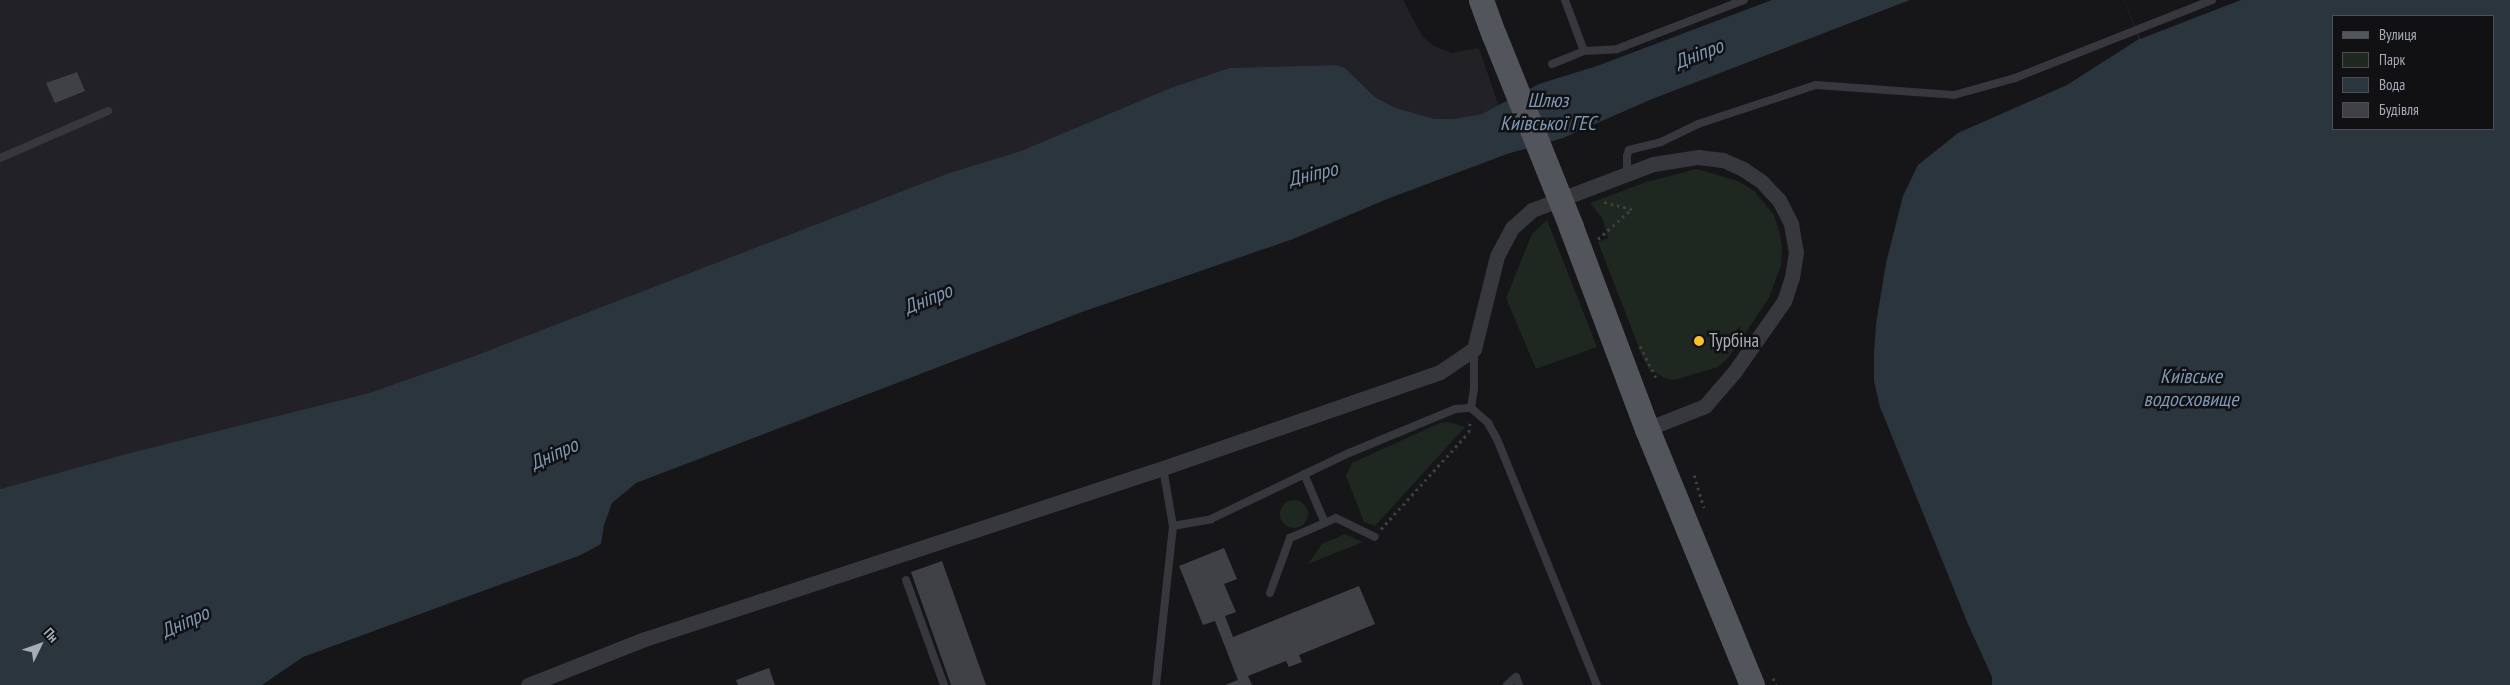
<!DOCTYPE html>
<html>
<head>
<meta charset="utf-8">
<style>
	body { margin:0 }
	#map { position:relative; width:2510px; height:685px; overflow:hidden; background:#161619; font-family:"PT Sans Narrow",sans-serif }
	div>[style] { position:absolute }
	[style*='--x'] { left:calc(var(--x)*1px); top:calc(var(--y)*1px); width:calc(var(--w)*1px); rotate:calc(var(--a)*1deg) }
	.built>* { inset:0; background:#222226 }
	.green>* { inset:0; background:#1e2720 }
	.round { border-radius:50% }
	.water>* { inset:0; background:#2b353e }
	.pier>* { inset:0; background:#161619 }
	.building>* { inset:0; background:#404146 }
	.path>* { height:3px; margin-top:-1.5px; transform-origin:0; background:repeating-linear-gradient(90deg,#3d3f45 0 2.5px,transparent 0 6.5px) }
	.lane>* { height:8px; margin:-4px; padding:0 4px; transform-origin:4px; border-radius:4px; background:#37383e }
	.street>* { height:15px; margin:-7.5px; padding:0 7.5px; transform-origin:7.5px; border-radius:7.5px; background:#37383e }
	.primary>* { height:25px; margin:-12.5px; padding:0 12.5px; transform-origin:12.5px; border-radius:12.5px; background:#53555d }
	.primary-bridge>* { height:25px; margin:-12.5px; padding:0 12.5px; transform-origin:12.5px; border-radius:12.5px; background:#53555d }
	.dots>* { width:14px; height:14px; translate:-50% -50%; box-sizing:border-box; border:2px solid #111114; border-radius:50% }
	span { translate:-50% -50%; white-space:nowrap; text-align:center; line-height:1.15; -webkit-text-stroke:5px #111114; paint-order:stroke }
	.poi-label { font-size:19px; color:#a8acb9 }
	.left { translate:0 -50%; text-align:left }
	.water-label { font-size:20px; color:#7d99b6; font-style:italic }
	.legend { position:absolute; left:2332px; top:15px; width:162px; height:115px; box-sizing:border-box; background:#111114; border:1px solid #4d4f56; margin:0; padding:6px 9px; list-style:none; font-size:15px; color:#a8acb9 }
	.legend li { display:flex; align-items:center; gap:10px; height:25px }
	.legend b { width:25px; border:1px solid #4d4f56 }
	.north { position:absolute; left:15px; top:620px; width:50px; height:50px; -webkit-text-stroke:4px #111114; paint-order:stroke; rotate:48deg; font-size:14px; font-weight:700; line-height:20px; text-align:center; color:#a8acb9 }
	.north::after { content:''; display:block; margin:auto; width:18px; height:22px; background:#a8acb9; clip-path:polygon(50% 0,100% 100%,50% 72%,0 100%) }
</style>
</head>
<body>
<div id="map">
	<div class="built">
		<div style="clip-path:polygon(0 0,1403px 0,1422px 36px,1434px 46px,1452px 53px,1479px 48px,1499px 107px,1482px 114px,1453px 119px,1435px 119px,1396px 108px,1376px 98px,1345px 68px,1336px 65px,1229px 68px,1168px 89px,1021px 151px,949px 173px,472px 357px,369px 393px,130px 453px,0 489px)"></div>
	</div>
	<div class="green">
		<div style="clip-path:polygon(1697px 169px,1738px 181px,1754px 191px,1765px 204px,1774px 215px,1779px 231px,1782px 246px,1781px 265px,1769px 298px,1729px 357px,1718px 367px,1674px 380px,1665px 378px,1649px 369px,1643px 358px,1598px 242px,1608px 238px,1602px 218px,1590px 203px,1646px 182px)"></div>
		<div style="clip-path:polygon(1547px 220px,1597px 347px,1536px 369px,1506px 298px,1532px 234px)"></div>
		<div style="clip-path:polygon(1448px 422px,1465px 427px,1375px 526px,1364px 522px,1346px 476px,1352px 463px,1440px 423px)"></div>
		<div class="round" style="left:1280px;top:500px;width:28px;height:28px"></div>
		<div style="clip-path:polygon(1345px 534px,1363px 542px,1308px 564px,1322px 544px)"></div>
	</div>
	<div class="water">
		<div style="clip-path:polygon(1772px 0,1910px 0,1652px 99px,1563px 138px,1507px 154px,1387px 199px,1293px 239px,1082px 312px,636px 483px,612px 503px,604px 525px,601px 544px,581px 555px,303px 657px,262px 685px,0 685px,0 489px,130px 453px,369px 393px,472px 357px,949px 173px,1021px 151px,1168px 89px,1229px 68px,1336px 65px,1345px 68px,1376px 98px,1396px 108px,1435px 119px,1453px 119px,1482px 114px,1539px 84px,1597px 66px)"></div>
		<div style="clip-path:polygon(evenodd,2124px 0,2510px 0,2510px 685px,1992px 685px,1992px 677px,1968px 624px,1880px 407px,1874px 381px,1874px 353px,1876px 324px,1886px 263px,1903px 196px,1918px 165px,1958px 133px,2067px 85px,2139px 39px,2124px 0,2334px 16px,2494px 16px,2494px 129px,2334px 129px,2334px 16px)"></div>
	</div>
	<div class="pier">
		<div style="clip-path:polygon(2124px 0,2241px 0,2140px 39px)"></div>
	</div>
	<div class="building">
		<div style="clip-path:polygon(77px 72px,85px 91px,55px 103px,46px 83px)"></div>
		<div style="clip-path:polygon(1224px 548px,1237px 579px,1224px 584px,1236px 612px,1225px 616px,1233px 637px,1359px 586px,1375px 624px,1299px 655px,1302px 662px,1289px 667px,1286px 661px,1248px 676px,1252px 685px,1225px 685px,1238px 680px,1215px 621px,1203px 625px,1179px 566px)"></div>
		<div style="clip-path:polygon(942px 561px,986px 685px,951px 685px,911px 572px)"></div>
		<div style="clip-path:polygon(769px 668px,775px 685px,738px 685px,736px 680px)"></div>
	</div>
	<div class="path">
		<div style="--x:1598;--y:239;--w:45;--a:-41.4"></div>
		<div style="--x:1632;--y:209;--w:32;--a:-166"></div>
		<div style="--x:1640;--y:346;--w:35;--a:63"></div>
		<div style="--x:1694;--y:475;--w:34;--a:73"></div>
		<div style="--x:1381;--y:529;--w:131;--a:-47.8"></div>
		<div style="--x:1469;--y:432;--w:10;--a:-84"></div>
		<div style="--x:1773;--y:678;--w:8;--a:67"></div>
	</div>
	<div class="lane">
		<div style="--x:1565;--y:0;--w:54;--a:69.6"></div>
		<div style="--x:1552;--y:64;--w:35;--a:-22"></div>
		<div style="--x:1584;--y:51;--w:33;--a:-3"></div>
		<div style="--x:1617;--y:49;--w:136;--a:-21.1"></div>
		<div style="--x:0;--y:158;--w:118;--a:-23.5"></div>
		<div style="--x:1627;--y:174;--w:18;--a:-90"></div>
		<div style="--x:1627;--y:156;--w:6;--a:-72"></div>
		<div style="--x:1629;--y:150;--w:33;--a:-14"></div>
		<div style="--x:1661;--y:142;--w:41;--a:-25.9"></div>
		<div style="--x:1698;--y:124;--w:124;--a:-18.3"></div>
		<div style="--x:1816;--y:85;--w:138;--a:4.1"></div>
		<div style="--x:1954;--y:95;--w:63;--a:-15.6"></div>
		<div style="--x:2015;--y:78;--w:212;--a:-21.6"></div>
		<div style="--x:1471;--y:408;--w:20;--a:-81"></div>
		<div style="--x:1474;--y:388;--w:39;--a:-90"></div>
		<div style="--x:1304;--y:474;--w:53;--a:66.8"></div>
		<div style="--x:1173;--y:526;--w:39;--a:-10"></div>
		<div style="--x:1211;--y:519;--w:153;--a:-25.6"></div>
		<div style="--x:1349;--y:453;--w:115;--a:-22.5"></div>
		<div style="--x:1455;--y:409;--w:16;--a:-4"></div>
		<div style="--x:1471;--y:408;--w:23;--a:41"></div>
		<div style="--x:1488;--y:423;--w:18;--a:61"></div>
		<div style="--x:1497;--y:439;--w:266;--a:67.9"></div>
		<div style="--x:906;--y:580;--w:112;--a:70.1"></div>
		<div style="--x:1270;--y:593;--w:59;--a:-70"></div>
		<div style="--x:1290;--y:538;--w:50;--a:-23.5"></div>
		<div style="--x:1336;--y:518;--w:43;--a:26"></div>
		<div style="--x:1156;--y:685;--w:160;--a:-83.9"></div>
		<div style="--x:1173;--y:526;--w:59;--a:-99.8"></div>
		<div style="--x:1507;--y:685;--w:12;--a:-42"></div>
		<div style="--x:1516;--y:677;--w:9;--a:69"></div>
	</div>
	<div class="street">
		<div style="--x:528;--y:685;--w:126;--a:-21.5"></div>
		<div style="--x:645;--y:639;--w:545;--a:-18.27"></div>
		<div style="--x:1163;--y:468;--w:293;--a:-19.1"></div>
		<div style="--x:1440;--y:372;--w:41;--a:-34.1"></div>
		<div style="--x:1474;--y:349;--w:96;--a:-76.1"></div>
		<div style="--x:1497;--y:256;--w:32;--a:-62"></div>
		<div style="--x:1512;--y:228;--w:27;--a:-42"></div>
		<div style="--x:1532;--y:210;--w:129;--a:-20.8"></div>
		<div style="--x:1653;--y:164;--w:46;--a:-8.8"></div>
		<div style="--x:1698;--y:157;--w:25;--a:7"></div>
		<div style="--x:1723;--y:160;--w:22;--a:24"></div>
		<div style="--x:1743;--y:169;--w:23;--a:34"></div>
		<div style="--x:1762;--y:182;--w:25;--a:47"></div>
		<div style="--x:1779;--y:200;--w:27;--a:63"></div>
		<div style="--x:1791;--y:224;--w:28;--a:80"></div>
		<div style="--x:1796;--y:252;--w:25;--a:99"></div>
		<div style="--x:1792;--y:277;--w:25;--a:108"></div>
		<div style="--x:1784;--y:301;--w:85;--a:125"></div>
		<div style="--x:1735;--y:371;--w:46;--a:130.6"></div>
		<div style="--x:1705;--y:406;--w:62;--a:158.4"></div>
	</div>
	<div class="primary">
		<div style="--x:1481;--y:0;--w:37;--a:70"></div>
		<div style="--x:1571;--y:227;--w:216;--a:69.4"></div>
		<div style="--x:1647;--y:429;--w:277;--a:67.7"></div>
	</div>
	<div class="primary-bridge">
		<div style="--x:1494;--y:35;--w:207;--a:68.1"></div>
	</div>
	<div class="dots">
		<div style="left:1699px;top:341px;background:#fdbf2a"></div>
	</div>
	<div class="poi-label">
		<span class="left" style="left:1709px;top:341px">Турбіна</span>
	</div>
	<div class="water-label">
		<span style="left:1699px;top:54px;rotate:-21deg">Дніпро</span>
		<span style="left:1548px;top:112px">Шлюз<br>Київської ГЕС</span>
		<span style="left:1313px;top:174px;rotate:-13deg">Дніпро</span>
		<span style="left:928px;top:299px;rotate:-22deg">Дніпро</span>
		<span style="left:2191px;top:388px">Київське<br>водосховище</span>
		<span style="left:554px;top:454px;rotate:-24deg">Дніпро</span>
		<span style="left:185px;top:622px;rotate:-24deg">Дніпро</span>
	</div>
	<ul class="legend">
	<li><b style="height:6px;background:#53555d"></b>Вулиця</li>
	<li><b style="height:14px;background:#1e2720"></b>Парк</li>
	<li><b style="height:14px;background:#2b353e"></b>Вода</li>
	<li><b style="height:14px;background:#404146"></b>Будівля</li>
	</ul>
	<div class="north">Пн</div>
</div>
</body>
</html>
